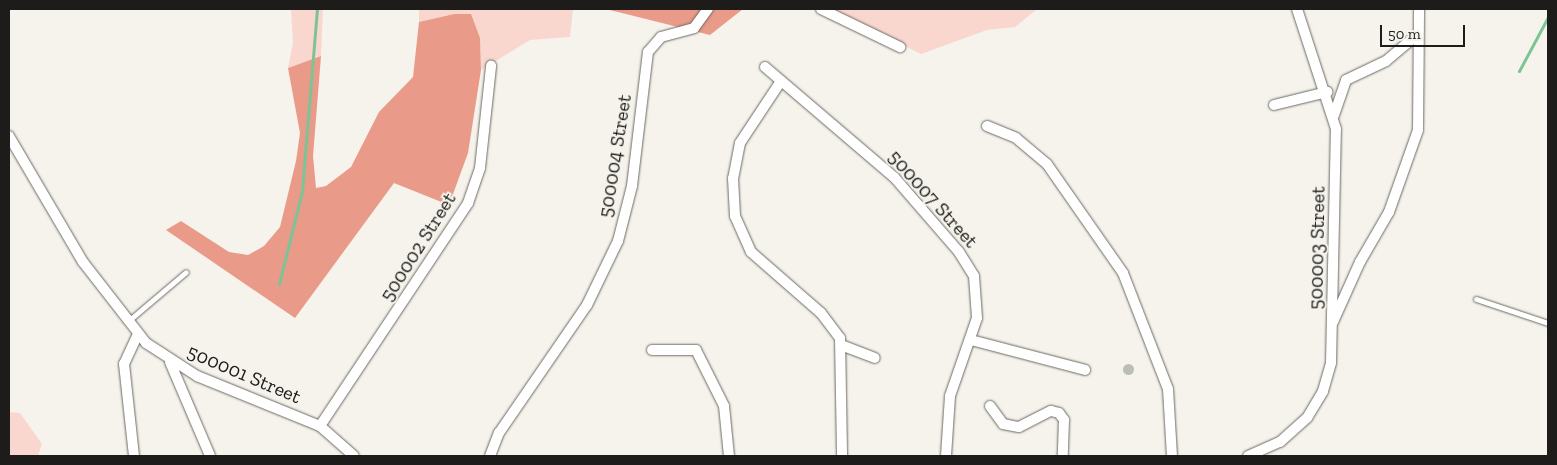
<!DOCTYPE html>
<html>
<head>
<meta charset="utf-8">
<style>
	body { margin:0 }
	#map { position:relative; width:1557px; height:465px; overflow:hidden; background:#f5f3ec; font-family:"Zilla Slab",serif }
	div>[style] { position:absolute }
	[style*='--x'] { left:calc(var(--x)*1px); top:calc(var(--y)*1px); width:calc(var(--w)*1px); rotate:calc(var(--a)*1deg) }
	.green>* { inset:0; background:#f9d7cf }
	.forest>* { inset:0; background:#e99a88 }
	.stream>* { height:3px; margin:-1.5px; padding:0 1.5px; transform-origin:1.5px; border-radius:1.5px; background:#7cc496 }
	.building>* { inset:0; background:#bbbeb7 }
	.round { border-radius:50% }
	.roads { filter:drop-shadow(0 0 1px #6b6962) drop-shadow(0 0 1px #6b6962) }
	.service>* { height:5px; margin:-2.5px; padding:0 2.5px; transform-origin:2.5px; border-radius:2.5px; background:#fff }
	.minor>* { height:10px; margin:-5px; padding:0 5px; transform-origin:5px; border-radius:5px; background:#fff }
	span { translate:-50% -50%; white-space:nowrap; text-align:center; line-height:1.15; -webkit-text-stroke:4px #f5f3ec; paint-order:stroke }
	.street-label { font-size:20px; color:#1d1c1a }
	.frame { position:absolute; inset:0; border:10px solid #1d1c1a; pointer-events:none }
	.scale { position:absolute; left:1380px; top:25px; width:85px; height:22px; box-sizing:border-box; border:2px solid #1d1c1a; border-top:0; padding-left:6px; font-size:15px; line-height:18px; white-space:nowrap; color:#1d1c1a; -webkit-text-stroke:4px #f5f3ec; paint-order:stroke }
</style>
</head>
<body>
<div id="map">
	<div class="green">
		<div style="clip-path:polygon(291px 9px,323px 9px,321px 56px,288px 68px,293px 43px)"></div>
		<div style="clip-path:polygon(419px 9px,573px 9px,570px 37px,530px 40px,481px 70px,480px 38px,454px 14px,419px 22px)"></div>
		<div style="clip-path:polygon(831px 9px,1037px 9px,1015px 27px,987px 30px,921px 54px)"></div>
		<div style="clip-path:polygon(9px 412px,20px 413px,42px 444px,38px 456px,9px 456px)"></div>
	</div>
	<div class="forest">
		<div style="clip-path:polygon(606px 9px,743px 9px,710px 35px)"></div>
		<div style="clip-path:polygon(454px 14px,471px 14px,480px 38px,481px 70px,468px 153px,449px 205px,394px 183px,295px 318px,166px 230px,181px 221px,229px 252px,248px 255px,264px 246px,280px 227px,296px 161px,300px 133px,288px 68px,321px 56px,313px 156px,316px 188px,326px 186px,351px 167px,379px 112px,413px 77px,419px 22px)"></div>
	</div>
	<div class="stream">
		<div style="--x:1519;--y:71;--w:61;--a:-61.8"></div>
		<div style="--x:279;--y:284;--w:96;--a:-76.1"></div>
		<div style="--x:302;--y:191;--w:183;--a:-85.3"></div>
	</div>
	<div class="building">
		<div class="round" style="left:1122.5px;top:363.5px;width:11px;height:11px"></div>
	</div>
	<div class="roads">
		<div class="service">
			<div style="--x:1476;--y:299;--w:76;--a:18.4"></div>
			<div style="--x:127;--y:322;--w:77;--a:-40.3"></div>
		</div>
		<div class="minor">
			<div style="--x:821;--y:9;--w:88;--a:25.7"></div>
			<div style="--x:765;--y:67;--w:170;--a:40.5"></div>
			<div style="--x:894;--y:177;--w:99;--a:49.1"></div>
			<div style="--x:959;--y:252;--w:28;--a:58"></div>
			<div style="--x:974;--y:276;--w:42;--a:85.9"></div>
			<div style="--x:977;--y:318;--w:83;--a:109.1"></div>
			<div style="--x:950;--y:396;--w:60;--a:93.8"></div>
			<div style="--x:781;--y:81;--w:74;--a:123.5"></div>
			<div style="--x:740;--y:143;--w:36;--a:101"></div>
			<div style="--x:733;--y:178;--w:38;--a:87"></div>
			<div style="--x:735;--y:216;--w:39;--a:66"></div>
			<div style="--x:751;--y:252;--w:93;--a:41.1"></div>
			<div style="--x:821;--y:313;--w:31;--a:53"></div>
			<div style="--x:840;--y:338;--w:118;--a:89"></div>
			<div style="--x:1274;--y:105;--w:55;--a:-13.8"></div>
			<div style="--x:1334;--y:115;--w:37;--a:-71"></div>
			<div style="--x:1346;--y:80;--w:44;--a:-25.4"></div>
			<div style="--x:1386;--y:61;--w:42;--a:-40.2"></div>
			<div style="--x:987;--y:126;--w:31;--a:22"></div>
			<div style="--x:1016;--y:138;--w:40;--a:40"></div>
			<div style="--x:1047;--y:164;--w:133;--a:55.1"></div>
			<div style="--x:1123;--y:273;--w:124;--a:68.8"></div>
			<div style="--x:1168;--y:389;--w:67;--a:86.6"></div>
			<div style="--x:9;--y:136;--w:146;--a:59.6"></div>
			<div style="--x:83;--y:262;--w:103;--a:52.1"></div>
			<div style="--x:146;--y:343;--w:61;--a:32.9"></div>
			<div style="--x:197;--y:376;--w:133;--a:22.1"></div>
			<div style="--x:320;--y:426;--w:45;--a:41.4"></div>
			<div style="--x:1333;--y:322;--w:66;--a:-65.8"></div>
			<div style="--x:1360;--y:262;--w:58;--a:-59.9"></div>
			<div style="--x:1389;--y:212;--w:87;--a:-70.5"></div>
			<div style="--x:1418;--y:130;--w:121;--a:-89.5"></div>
			<div style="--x:971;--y:340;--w:118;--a:14.7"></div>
			<div style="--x:841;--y:345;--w:36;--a:21"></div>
			<div style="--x:652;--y:350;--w:44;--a:0"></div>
			<div style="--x:696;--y:350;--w:63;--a:63.4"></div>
			<div style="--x:724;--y:406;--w:50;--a:84.3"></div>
			<div style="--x:170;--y:362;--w:102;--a:66.9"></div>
			<div style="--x:990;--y:406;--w:22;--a:54"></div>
			<div style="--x:1003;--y:424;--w:16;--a:11"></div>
			<div style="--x:1019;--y:427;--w:36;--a:-27"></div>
			<div style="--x:1051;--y:411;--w:8;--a:14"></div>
			<div style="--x:1059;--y:413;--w:9;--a:54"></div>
			<div style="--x:1064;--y:420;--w:36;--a:92"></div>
			<div style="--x:320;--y:426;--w:268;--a:-56.4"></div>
			<div style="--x:468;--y:203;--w:37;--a:-71"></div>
			<div style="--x:480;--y:168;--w:103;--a:-83.8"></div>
			<div style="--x:134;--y:456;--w:93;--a:-96.2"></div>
			<div style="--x:124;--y:364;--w:33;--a:-65"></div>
			<div style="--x:490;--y:456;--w:25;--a:-69"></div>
			<div style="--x:499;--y:433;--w:155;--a:-55.5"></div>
			<div style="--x:587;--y:305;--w:71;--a:-64.2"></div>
			<div style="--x:618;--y:241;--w:57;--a:-75.7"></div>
			<div style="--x:632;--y:186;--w:135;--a:-83.2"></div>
			<div style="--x:648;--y:52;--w:20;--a:-49"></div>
			<div style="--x:661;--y:37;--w:34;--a:-15"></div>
			<div style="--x:694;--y:28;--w:24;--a:-54"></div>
			<div style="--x:1248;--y:456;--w:35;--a:-24"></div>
			<div style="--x:1280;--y:442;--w:36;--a:-42"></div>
			<div style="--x:1307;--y:418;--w:31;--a:-59"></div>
			<div style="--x:1323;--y:391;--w:29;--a:-74"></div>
			<div style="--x:1331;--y:363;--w:234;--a:-88.8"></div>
			<div style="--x:1336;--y:129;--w:126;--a:-108"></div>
		</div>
	</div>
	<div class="street-label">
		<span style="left:615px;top:156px;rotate:-81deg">500004 Street</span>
		<span style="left:933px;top:199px;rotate:48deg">500007 Street</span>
		<span style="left:418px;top:247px;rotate:-58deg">500002 Street</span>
		<span style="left:1317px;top:248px;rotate:-89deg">500003 Street</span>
		<span style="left:244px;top:374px;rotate:23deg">500001 Street</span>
	</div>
	<div class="frame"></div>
	<div class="scale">50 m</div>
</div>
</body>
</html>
